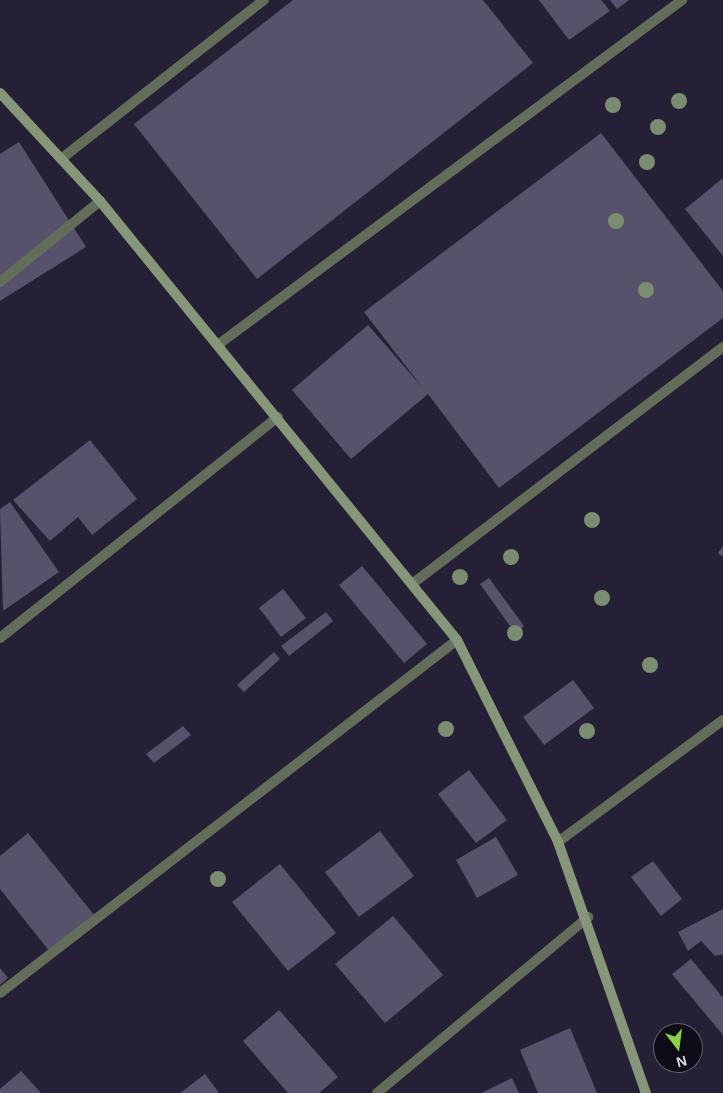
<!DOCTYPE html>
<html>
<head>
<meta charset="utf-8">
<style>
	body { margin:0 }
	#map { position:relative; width:723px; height:1093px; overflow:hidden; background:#262037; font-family:Helvetica,sans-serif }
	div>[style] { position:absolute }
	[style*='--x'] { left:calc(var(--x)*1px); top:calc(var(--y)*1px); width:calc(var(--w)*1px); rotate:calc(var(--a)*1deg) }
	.building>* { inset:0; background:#57516b }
	.street>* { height:10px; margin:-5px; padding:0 5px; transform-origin:5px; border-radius:5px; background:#626e5a }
	.secondary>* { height:10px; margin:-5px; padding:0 5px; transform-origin:5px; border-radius:5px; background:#859778 }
	.trees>* { width:16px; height:16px; margin:-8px; border-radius:50%; background:#7a8d70 }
	span { translate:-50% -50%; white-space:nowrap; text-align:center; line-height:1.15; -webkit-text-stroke:4px #0e0c16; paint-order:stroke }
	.north { position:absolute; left:653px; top:1023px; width:50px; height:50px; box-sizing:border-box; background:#0e0c16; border:1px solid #615e6a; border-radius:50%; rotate:165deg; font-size:14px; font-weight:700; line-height:20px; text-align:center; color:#ddd9e9 }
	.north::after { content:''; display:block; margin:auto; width:18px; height:22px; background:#8bce47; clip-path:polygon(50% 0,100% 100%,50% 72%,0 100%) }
</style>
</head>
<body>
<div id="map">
	<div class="building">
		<div style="clip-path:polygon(293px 0,483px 0,533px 63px,257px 279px,134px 124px)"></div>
		<div style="clip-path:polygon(539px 0,601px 0,610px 11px,569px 40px)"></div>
		<div style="clip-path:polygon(610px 0,629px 0,617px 9px)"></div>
		<div style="clip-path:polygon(601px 133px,723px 291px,723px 318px,499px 488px,428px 394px,351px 459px,292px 390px,368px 325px,422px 387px,364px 312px)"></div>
		<div style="clip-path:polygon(19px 142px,86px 247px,0 301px,0 154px)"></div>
		<div style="clip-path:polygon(723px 178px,723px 256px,685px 209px)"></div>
		<div style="clip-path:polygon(90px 440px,137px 499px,92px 535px,78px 517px,50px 541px,13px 500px)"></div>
		<div style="clip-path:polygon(10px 502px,59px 572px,3px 611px,0 509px)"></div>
		<div style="clip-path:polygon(723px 546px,723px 557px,718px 553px)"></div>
		<div style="clip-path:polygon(362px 566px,427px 644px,404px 663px,339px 585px)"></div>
		<div style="clip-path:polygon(489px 578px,524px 626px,515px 633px,480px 584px)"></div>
		<div style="clip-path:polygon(283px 589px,306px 618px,281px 637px,259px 608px)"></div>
		<div style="clip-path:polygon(326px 612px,333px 621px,289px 656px,281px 646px)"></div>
		<div style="clip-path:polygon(274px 652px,280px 659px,244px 692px,237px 685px)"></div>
		<div style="clip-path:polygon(573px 680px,594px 708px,544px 745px,523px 717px)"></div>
		<div style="clip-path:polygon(183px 726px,191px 735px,154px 763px,146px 754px)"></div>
		<div style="clip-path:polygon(469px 770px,507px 820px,476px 843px,438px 794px)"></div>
		<div style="clip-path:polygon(380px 831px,414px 876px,359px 917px,325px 872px)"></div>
		<div style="clip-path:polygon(28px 833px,99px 921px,54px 957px,0 889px,0 856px)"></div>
		<div style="clip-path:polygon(496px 837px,518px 875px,477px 898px,456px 860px)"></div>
		<div style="clip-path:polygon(653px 861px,682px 899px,661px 916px,631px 877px)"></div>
		<div style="clip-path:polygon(280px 864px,336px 933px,288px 971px,232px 902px)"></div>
		<div style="clip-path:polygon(723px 909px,723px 954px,715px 956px,701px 941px,688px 951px,678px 932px)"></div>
		<div style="clip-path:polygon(393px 916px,443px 975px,385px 1023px,335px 964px)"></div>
		<div style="clip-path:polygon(691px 959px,723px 998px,723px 1035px,672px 974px)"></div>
		<div style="clip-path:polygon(0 968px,8px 978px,0 985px)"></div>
		<div style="clip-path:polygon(279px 1010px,338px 1077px,319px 1093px,288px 1093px,243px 1041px)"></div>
		<div style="clip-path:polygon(570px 1028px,597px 1093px,538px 1093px,520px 1050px)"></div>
		<div style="clip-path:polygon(21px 1071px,41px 1093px,0 1093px,0 1089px)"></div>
		<div style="clip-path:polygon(205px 1074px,219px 1093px,180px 1093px)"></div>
		<div style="clip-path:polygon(512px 1078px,519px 1093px,481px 1093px)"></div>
	</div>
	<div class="street">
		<div style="--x:61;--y:159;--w:258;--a:-38.1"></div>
		<div style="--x:0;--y:282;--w:129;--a:-39"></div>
		<div style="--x:219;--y:344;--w:577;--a:-36.61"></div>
		<div style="--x:412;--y:584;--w:391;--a:-37.3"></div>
		<div style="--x:0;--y:638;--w:355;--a:-38.5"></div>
		<div style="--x:558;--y:842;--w:205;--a:-36.5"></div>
		<div style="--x:0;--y:993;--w:577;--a:-37.68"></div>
		<div style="--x:377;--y:1093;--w:275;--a:-39.8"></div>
	</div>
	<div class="secondary">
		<div style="--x:0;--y:93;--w:147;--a:47.2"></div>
		<div style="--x:100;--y:201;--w:566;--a:50.88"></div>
		<div style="--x:457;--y:640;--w:226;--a:63.4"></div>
		<div style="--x:558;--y:842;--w:266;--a:70.7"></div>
	</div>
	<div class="trees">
		<div style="left:679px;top:101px"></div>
		<div style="left:613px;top:105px"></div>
		<div style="left:658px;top:127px"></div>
		<div style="left:647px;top:162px"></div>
		<div style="left:616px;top:221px"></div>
		<div style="left:646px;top:290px"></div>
		<div style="left:592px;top:520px"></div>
		<div style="left:511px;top:557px"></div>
		<div style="left:460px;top:577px"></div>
		<div style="left:602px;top:598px"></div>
		<div style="left:515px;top:633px"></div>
		<div style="left:650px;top:665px"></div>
		<div style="left:446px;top:729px"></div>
		<div style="left:587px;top:731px"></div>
		<div style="left:218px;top:879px"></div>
	</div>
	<div class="north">N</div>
</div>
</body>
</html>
